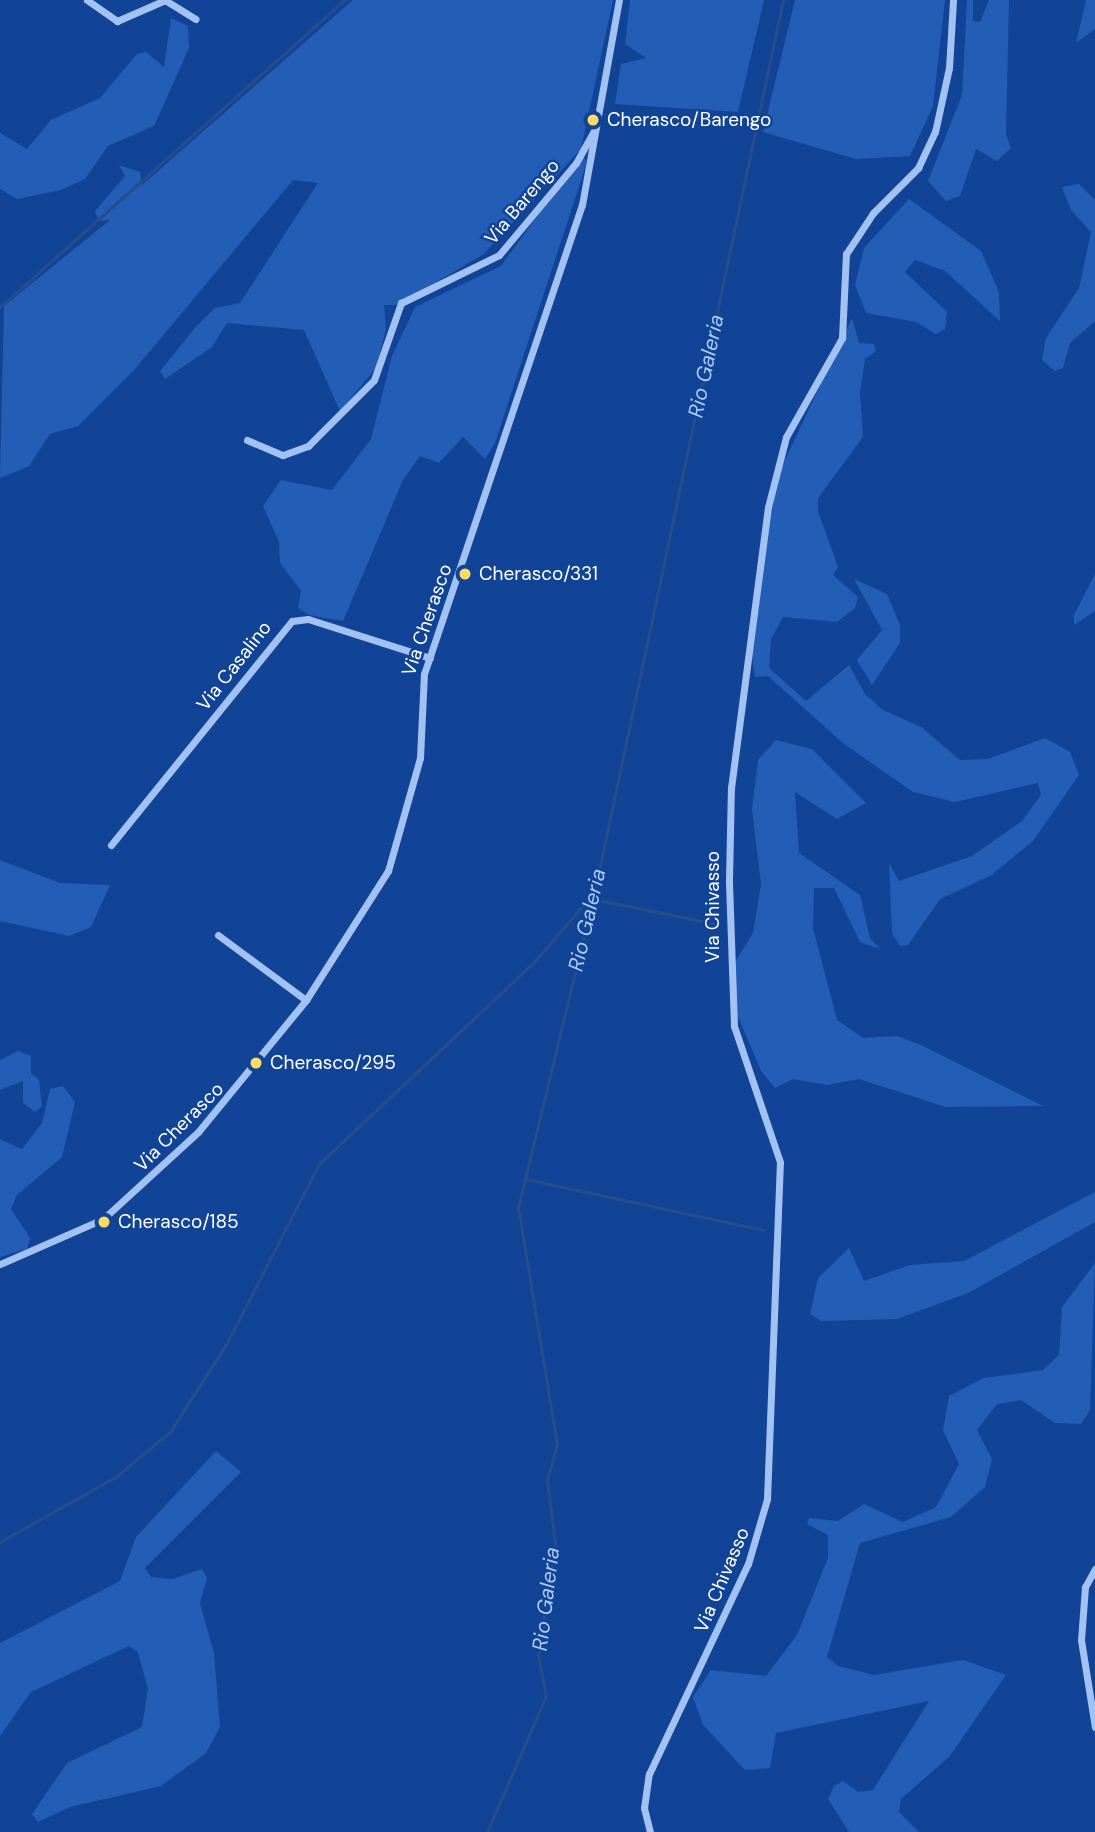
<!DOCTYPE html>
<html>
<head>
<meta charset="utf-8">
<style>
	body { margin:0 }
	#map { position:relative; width:1095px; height:1832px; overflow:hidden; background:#114496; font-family:"DM Sans",sans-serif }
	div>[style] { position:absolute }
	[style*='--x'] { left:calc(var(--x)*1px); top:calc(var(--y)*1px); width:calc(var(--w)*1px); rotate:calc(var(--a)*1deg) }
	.green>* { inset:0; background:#245db6 }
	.stream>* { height:2.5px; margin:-1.25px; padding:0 1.25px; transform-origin:1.25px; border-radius:1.25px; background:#274d8a }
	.street>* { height:7px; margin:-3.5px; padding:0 3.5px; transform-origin:3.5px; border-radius:3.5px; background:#a1c2f3 }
	.dots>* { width:19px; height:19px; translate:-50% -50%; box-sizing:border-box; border:4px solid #114496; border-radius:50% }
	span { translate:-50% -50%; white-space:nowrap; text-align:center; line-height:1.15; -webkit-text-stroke:5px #114496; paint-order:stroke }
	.poi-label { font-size:19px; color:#fff }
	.left { translate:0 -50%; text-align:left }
	.street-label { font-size:19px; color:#fff }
	.water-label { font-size:21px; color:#adccfa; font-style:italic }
</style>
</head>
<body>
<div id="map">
	<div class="green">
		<div style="clip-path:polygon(353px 0,613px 0,581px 149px,484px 254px,397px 305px,384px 305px,386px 329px,376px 368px,340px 411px,304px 330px,227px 323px,212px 347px,165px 379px,160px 371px,195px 328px,215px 308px,240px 303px,318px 183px,293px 180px,135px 369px,78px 426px,50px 434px,29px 466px,0 478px,4px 306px,110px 220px,99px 221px,95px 211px,125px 176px,119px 165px,140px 172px,142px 185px)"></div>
		<div style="clip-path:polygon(630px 0,764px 0,738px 112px,615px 104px,621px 64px,646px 58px,625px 44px)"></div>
		<div style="clip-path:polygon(795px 0,945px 0,933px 106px,910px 156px,856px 159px,763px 132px)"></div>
		<div style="clip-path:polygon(967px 0,973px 0,973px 21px,980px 22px,989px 0,1009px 0,1006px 134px,1011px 148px,997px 161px,976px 149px,960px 196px,946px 201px,928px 181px,962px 95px)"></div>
		<div style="clip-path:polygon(1086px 0,1095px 0,1095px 29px,1076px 43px)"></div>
		<div style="clip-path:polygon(171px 18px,188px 26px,189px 48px,154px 126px,108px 146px,85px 179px,61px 190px,17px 199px,0 189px,0 133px,27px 149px,51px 120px,100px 98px,137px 54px,146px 52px,164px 67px)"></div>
		<div style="clip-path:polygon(582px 154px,587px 162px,495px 443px,485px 459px,463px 437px,439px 463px,420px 456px,403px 480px,343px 621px,309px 615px,298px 608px,301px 591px,280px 563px,279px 542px,263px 506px,281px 480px,332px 490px,371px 439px,392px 356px,415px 307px,501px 266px)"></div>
		<div style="clip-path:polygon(1079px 184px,1095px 200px,1095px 321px,1070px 343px,1063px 368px,1055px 371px,1042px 360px,1046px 338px,1079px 288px,1091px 232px,1071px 210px,1062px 187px)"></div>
		<div style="clip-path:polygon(909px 199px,981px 251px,999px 292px,1000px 321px,945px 271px,915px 260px,905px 272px,947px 312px,945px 329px,936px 334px,916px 322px,866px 313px,855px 285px,864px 248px)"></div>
		<div style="clip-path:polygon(852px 318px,859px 343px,874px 344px,876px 351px,865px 359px,860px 393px,863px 437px,818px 498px,818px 511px,838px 567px,833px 575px,858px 597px,855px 608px,837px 622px,783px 617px,771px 639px,769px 668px,806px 701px,849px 665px,865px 694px,883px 710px,921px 727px,960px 760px,988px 759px,1045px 738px,1070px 752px,1079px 775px,1033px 841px,990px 876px,940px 899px,908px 945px,900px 946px,892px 933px,889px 863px,899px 881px,972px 856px,1022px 821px,1041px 795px,1038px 783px,955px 802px,913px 792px,844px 744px,768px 676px,755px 677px,752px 656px,774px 483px)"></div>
		<div style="clip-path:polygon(1095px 574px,1095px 611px,1074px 625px,1074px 615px)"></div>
		<div style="clip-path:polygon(854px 579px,887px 594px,900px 625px,900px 643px,872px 685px,857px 660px,882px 630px)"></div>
		<div style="clip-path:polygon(776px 740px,812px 749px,866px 803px,837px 819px,795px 792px,799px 853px,860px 895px,870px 938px,880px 949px,860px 942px,834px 888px,814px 888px,813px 928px,837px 1020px,863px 1038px,897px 1036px,921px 1045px,1043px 1106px,946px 1107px,859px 1079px,827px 1085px,793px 1079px,775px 1088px,761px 1071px,737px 1014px,732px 967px,753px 933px,761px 884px,752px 809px,758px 760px)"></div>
		<div style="clip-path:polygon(0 860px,60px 883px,110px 885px,91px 927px,69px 936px,0 921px)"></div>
		<div style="clip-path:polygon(18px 1051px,31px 1056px,31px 1073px,39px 1080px,42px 1106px,35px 1112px,23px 1103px,23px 1081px,0 1090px,0 1060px)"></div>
		<div style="clip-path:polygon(63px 1086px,75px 1102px,62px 1157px,17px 1195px,11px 1209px,30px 1238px,27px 1249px,0 1257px,0 1139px,22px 1149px,42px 1123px,50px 1089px)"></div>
		<div style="clip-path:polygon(1095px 1192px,1095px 1222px,968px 1293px,897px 1319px,821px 1321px,810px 1314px,818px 1278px,849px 1248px,864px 1281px,910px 1265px,964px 1261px)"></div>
		<div style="clip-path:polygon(1095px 1263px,1090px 1410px,1081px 1424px,1055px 1423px,1021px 1400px,997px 1404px,977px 1430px,992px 1459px,985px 1487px,951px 1517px,860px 1543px,827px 1657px,838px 1666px,874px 1675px,963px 1660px,1006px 1675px,950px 1756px,901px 1799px,899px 1812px,919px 1832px,849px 1832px,828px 1799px,834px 1786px,843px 1781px,858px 1792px,873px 1790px,929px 1701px,776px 1733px,770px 1768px,745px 1770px,703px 1725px,693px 1697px,711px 1670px,766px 1676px,797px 1635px,828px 1558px,828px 1535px,807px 1524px,809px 1518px,838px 1521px,864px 1504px,903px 1522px,936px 1507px,959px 1464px,943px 1430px,949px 1396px,984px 1378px,1043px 1370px,1059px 1355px,1062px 1307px)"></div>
		<div style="clip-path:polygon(216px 1451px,241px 1472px,145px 1568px,151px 1577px,172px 1579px,202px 1569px,207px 1578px,200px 1603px,214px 1653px,220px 1727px,206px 1753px,161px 1786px,70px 1807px,38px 1822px,32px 1814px,67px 1763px,142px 1727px,148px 1689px,138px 1652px,129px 1646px,31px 1692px,0 1736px,0 1643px,120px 1581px,136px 1537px)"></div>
	</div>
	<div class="stream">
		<div style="--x:0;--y:307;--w:461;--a:-41.7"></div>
		<div style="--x:593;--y:899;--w:126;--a:11.4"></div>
		<div style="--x:526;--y:1179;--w:243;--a:12.1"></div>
		<div style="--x:0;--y:1542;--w:134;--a:-29.4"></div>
		<div style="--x:117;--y:1476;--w:69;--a:-39.7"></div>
		<div style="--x:170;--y:1432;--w:106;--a:-57.4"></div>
		<div style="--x:227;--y:1343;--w:201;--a:-62.8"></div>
		<div style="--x:319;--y:1164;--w:294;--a:-43.2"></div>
		<div style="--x:533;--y:963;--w:91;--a:-49"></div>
		<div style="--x:487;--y:1832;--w:148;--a:-66.5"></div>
		<div style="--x:546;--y:1696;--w:41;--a:-101.3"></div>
		<div style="--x:538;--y:1656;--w:114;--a:-81.4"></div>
		<div style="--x:555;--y:1543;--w:64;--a:-97.2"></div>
		<div style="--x:547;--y:1480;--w:36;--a:-74"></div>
		<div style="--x:557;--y:1445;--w:240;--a:-99.3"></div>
		<div style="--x:518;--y:1208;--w:318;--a:-76.4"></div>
		<div style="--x:593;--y:899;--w:919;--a:-78.07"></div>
	</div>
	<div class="street">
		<div style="--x:87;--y:0;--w:37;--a:35"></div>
		<div style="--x:117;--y:21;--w:52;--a:-23.6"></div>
		<div style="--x:165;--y:0;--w:36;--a:32"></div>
		<div style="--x:247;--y:440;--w:39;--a:23"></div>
		<div style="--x:283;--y:455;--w:27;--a:-20"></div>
		<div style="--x:308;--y:446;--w:93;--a:-45"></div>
		<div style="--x:374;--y:380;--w:82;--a:-70.7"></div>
		<div style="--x:401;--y:303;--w:109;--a:-26.1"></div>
		<div style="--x:499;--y:255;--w:120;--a:-50.1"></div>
		<div style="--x:576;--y:163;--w:41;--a:-60.9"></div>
		<div style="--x:111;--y:845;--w:288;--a:-51.1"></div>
		<div style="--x:292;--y:621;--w:16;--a:-7"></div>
		<div style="--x:308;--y:619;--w:128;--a:17.7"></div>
		<div style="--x:218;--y:935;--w:109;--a:36.5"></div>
		<div style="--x:0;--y:1264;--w:112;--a:-23.6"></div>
		<div style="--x:103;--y:1219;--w:129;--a:-42.5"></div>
		<div style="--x:198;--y:1132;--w:171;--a:-50.7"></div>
		<div style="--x:306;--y:1000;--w:153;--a:-57.6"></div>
		<div style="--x:388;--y:871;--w:117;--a:-74.2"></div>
		<div style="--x:420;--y:758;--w:84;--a:-87.3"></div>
		<div style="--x:424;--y:674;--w:495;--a:-71.4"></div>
		<div style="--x:582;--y:205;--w:208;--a:-79.8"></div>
		<div style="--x:1095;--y:1569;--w:21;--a:119"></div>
		<div style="--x:1085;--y:1587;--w:53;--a:94.3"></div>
		<div style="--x:1081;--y:1640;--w:88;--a:80.9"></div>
		<div style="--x:650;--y:1832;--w:25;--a:-104"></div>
		<div style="--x:644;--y:1808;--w:34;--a:-82"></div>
		<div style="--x:649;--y:1774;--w:232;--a:-64.8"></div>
		<div style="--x:748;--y:1564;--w:68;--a:-73.7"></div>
		<div style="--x:767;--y:1499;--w:337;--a:-87.8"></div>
		<div style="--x:780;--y:1162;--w:144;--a:-108.7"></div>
		<div style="--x:734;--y:1026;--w:146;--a:-92"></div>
		<div style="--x:729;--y:880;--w:92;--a:-88.8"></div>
		<div style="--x:731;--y:788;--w:283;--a:-82.5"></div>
		<div style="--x:768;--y:507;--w:72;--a:-75.6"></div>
		<div style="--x:786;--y:437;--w:114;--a:-60.5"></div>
		<div style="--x:842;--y:338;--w:84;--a:-87.3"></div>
		<div style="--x:846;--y:254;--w:49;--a:-56.6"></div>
		<div style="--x:873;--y:213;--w:64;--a:-45"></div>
		<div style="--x:918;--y:168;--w:40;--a:-65"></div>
		<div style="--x:935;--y:132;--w:66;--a:-77.7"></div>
		<div style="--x:949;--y:68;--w:68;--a:-86.6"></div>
	</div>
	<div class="dots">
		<div style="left:593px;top:120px;background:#ffdb64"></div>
		<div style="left:465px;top:574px;background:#ffdb64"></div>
		<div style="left:256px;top:1063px;background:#ffdb64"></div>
		<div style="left:104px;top:1222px;background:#ffdb64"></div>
	</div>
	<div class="poi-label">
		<span class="left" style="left:607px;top:120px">Cherasco/Barengo</span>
		<span class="left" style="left:479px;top:574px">Cherasco/331</span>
		<span class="left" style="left:270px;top:1063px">Cherasco/295</span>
		<span class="left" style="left:118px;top:1222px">Cherasco/185</span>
	</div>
	<div class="street-label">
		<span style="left:522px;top:202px;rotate:-50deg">Via Barengo</span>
		<span style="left:427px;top:620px;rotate:-71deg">Via Cherasco</span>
		<span style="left:234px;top:666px;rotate:-52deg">Via Casalino</span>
		<span style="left:713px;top:907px;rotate:-90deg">Via Chivasso</span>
		<span style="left:179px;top:1127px;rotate:-45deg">Via Cherasco</span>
		<span style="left:722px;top:1580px;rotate:-67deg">Via Chivasso</span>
	</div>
	<div class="water-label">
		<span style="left:706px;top:366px;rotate:-78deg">Rio Galeria</span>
		<span style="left:587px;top:920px;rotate:-77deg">Rio Galeria</span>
		<span style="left:546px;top:1599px;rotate:-83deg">Rio Galeria</span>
	</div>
</div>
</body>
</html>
